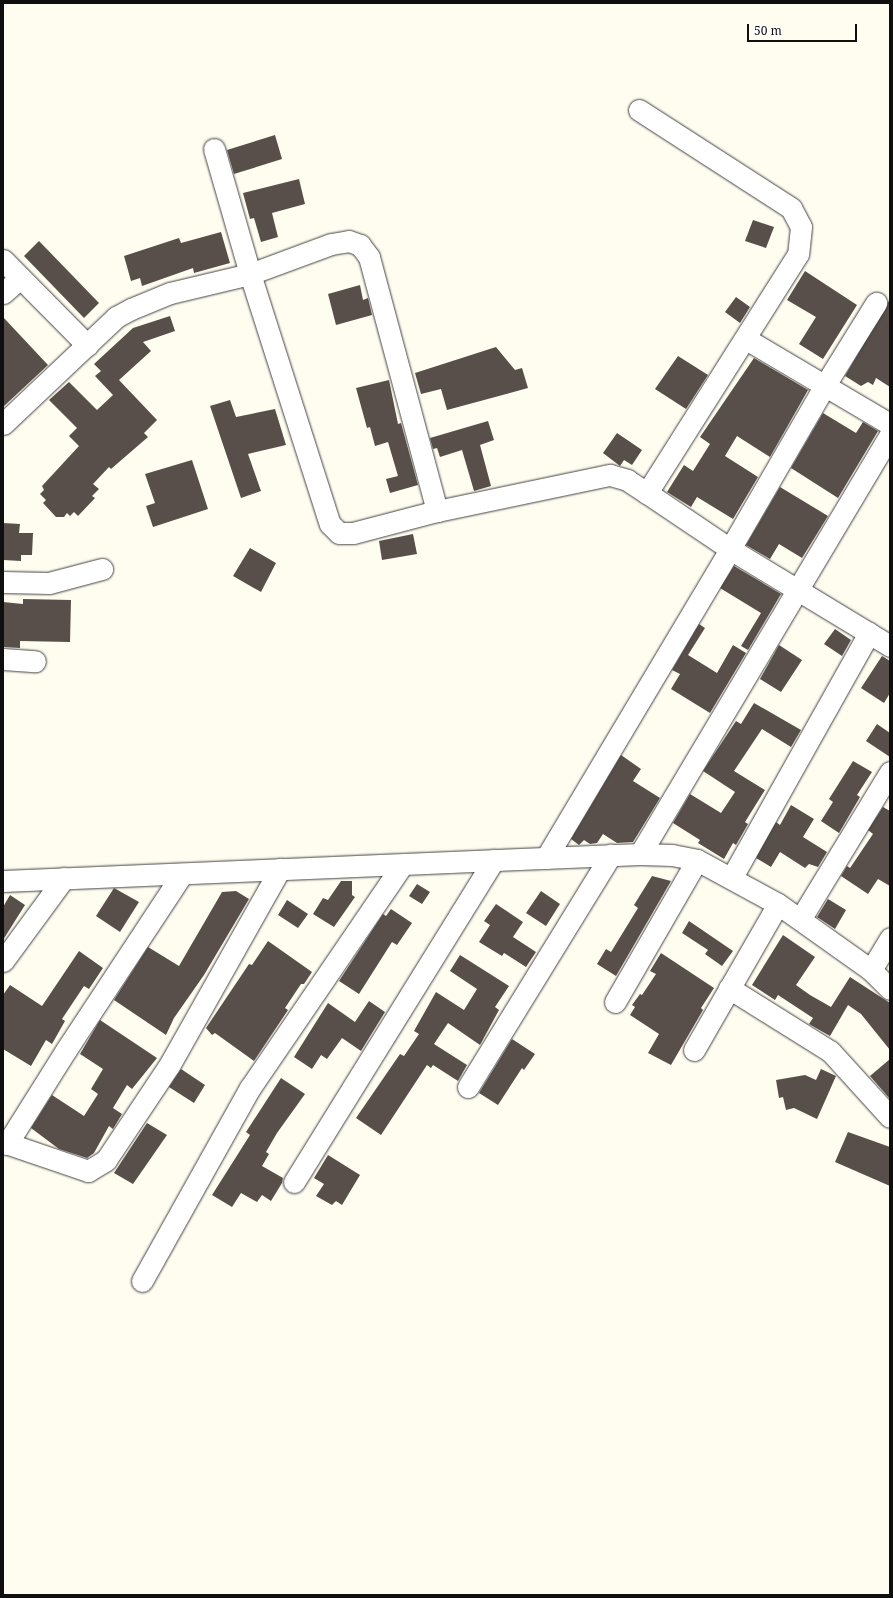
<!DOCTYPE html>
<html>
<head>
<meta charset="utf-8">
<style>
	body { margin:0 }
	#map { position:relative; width:893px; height:1598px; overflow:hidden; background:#fffcf0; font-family:"Noto Serif",serif }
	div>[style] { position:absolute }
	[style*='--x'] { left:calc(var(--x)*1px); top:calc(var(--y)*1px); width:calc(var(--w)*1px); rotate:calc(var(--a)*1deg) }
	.building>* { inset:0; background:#584f4a }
	.roads { filter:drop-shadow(0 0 1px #424242) drop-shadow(0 0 1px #424242) }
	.minor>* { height:21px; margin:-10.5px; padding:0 10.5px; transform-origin:10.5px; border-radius:10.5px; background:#fff }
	span { translate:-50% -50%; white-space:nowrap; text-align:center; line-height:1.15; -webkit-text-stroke:4px #fff; paint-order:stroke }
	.frame { position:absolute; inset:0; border:4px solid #0f0f0f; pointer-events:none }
	.scale { position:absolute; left:747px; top:24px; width:110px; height:18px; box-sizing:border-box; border:2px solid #0f0f0f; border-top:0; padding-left:5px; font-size:12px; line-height:14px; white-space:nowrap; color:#0f0f0f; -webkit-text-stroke:3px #fff; paint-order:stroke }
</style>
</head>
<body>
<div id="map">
	<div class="building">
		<div style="clip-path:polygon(275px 135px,282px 159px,234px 174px,227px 150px)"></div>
		<div style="clip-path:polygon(299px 179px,305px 204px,272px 213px,278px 237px,261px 242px,254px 218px,250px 219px,243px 193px)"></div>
		<div style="clip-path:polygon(753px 220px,774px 227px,766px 248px,745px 241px)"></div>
		<div style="clip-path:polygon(221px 232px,230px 263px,194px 273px,193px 268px,142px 286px,140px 278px,131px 281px,124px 256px,179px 238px,181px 243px)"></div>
		<div style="clip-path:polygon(39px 241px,99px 303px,84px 318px,24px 256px)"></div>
		<div style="clip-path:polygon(805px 271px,857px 305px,823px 359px,799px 344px,816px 317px,787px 300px)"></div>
		<div style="clip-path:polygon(360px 285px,363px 300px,368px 298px,372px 315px,336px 325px,328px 294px)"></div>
		<div style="clip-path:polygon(736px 297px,750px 307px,740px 323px,725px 312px)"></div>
		<div style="clip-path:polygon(890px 299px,890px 387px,876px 378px,873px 385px,868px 382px,861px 386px,845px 376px)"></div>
		<div style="clip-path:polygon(170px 316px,175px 331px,143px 342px,151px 351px,119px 380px,157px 420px,144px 433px,148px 437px,111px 469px,109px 467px,93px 484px,99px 489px,92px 496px,95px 498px,78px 516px,74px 512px,70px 516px,67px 513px,64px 517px,56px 517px,43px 503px,46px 500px,40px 494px,44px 490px,42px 486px,79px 446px,69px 436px,77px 428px,49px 400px,69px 382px,97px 410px,113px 395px,95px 376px,101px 371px,94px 364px,133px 328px)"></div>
		<div style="clip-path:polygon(3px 317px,48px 365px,3px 407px)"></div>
		<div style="clip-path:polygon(496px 347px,515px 370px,522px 368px,528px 388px,447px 410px,441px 389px,421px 394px,415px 373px)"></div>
		<div style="clip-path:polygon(678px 356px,708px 375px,686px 409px,655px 389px)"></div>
		<div style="clip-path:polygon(754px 358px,808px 390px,770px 457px,737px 436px,725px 456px,758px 477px,733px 519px,697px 497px,691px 507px,667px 492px,684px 465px,693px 471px,710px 444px,700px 437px)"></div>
		<div style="clip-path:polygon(389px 380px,398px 424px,401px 423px,418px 485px,390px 493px,386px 479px,398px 476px,388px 442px,375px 446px,370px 427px,367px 428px,356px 388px)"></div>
		<div style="clip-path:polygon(230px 400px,236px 417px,275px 409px,286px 445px,248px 454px,261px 491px,241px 498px,210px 406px)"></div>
		<div style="clip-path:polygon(823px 413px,856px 433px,863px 422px,878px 431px,838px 498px,791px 468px)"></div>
		<div style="clip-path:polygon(488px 421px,494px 440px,480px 445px,491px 486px,474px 491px,462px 450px,440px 457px,437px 448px,433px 449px,430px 438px)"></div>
		<div style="clip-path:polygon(617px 433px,642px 450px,632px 465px,624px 460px,620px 466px,603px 453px)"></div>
		<div style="clip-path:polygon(192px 460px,208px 509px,153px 527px,146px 506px,155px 503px,145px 474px)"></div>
		<div style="clip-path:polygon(780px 487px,828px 516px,802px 558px,779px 544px,770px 559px,746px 545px)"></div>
		<div style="clip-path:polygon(3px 523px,20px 524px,19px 533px,33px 533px,32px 555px,21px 555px,21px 561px,3px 560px)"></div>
		<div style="clip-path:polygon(413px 534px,417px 554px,382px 560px,379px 541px)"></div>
		<div style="clip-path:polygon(250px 548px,276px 563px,261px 592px,233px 576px)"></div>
		<div style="clip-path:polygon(734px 566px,781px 594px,748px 650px,741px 646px,761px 613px,720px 588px)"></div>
		<div style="clip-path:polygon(23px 599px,71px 600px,70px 642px,20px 641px,20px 648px,3px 647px,3px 602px,23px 604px)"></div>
		<div style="clip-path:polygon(699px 624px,705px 628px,688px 655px,717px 673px,733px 645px,746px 653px,710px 713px,671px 689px,680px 674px,672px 670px)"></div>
		<div style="clip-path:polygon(835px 629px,851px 640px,842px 656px,824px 644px)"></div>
		<div style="clip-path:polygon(779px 645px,802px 660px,781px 692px,760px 679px)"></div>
		<div style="clip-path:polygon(882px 656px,890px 661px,890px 693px,884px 703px,861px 688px)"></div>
		<div style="clip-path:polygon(754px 703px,801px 730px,791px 747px,762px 729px,734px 771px,765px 790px,745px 822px,748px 824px,736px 845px,733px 843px,724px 859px,698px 843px,700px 840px,673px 823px,690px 794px,721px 813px,735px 792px,703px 771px,736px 721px,741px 724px)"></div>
		<div style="clip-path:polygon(877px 724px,890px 733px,890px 757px,866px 741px)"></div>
		<div style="clip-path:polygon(621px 755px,641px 769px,633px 781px,660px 798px,633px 842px,617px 843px,603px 834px,597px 843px,590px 844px,584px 840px,579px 845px,571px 839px)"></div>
		<div style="clip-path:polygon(853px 761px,872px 772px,857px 795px,860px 797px,839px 833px,821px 821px,833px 802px,829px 799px)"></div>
		<div style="clip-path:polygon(791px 805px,814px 819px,803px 837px,827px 852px,818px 867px,809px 864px,805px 868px,780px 852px,771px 867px,756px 858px,776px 822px,780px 825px)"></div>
		<div style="clip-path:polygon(883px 807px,890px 811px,890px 886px,878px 879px,868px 894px,841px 876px,847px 866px,850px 868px,873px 834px,868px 830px)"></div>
		<div style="clip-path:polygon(652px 876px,671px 881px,616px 976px,597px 964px,606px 949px,611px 952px,638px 908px,634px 905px)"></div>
		<div style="clip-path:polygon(341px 881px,352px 881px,352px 895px,355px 897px,334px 927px,313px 914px,323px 898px,328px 900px)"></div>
		<div style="clip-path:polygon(417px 884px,430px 892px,422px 904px,409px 896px)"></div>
		<div style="clip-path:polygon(114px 888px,139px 902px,120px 932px,96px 916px)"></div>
		<div style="clip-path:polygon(236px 891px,249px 899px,204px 975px,174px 1018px,166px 1035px,114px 1000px,148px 947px,179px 966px,222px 892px)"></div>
		<div style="clip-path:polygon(541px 891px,560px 904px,546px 926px,526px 913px)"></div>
		<div style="clip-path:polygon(10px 895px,25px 905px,3px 940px,3px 907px)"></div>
		<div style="clip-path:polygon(828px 899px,846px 910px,835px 929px,817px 917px)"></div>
		<div style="clip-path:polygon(287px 900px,308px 914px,298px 928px,278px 915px)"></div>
		<div style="clip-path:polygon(496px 904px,523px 922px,513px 937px,536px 952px,526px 967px,504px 953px,502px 956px,479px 942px,490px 925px,484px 921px)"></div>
		<div style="clip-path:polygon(391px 909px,412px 923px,397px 945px,392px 942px,359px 994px,339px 981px,383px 914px,386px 916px)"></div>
		<div style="clip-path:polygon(689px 921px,733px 951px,722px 966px,705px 954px,708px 950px,682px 933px)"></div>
		<div style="clip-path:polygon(783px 935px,815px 957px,796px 985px,810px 995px,831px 1007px,850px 977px,890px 1003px,890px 1050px,861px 1014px,848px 1005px,830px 1036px,809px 1024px,813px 1018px,778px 995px,775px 1000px,752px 985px)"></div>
		<div style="clip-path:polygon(268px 941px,312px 972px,304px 984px,301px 984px,285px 1008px,288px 1010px,254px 1061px,215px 1033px,212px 1035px,206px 1028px,249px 964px,252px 965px)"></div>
		<div style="clip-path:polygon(79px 951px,103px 968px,89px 989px,84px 986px,62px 1019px,65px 1021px,52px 1044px,46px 1040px,31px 1066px,3px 1049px,3px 995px,10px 985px,42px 1006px)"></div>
		<div style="clip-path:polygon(661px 953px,714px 988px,701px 1008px,703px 1010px,671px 1065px,648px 1053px,659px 1034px,630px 1015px,635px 1007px,632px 1005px,640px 994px,642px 995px,656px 974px,650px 971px)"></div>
		<div style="clip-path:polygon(460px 955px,509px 986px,495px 1007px,499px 1010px,480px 1045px,448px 1023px,434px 1044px,467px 1065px,458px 1081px,433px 1065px,431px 1068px,427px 1065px,381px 1135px,356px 1118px,400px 1054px,404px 1056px,419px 1034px,414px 1031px,436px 992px,464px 1010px,477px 989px,450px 971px)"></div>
		<div style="clip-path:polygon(369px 1001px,385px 1012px,361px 1051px,342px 1038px,327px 1059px,321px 1055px,312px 1069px,294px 1057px,328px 1003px,355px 1022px)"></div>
		<div style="clip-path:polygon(100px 1020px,157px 1058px,132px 1089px,127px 1085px,113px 1108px,122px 1114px,113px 1129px,109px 1126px,94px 1153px,87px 1158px,59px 1149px,31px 1128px,52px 1095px,84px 1116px,98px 1094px,91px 1089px,103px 1069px,80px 1054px)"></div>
		<div style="clip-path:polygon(512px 1039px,535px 1054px,524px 1070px,522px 1068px,498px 1105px,479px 1093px)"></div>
		<div style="clip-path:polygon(890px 1059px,890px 1099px,870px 1076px)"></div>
		<div style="clip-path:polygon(181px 1069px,205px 1085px,194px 1103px,169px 1087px)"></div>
		<div style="clip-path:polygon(821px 1069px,836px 1076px,817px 1119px,794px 1108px,786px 1110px,783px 1097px,779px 1098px,776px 1080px,805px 1075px,816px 1080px)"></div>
		<div style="clip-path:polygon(281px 1078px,305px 1094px,277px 1133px,266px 1152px,269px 1154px,262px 1166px,283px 1178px,282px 1183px,271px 1201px,262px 1195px,257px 1202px,241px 1193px,232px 1207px,212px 1195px,250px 1135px,246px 1132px)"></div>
		<div style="clip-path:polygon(147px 1123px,167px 1135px,133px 1184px,114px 1173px)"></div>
		<div style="clip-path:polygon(848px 1132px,890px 1147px,890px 1186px,835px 1162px)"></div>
		<div style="clip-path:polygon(328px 1155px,360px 1175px,342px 1205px,336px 1201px,332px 1205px,316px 1196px,324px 1184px,314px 1178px)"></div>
	</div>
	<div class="roads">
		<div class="minor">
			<div style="--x:639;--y:110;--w:181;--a:32.8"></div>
			<div style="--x:791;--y:208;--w:21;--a:62"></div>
			<div style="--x:801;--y:227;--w:27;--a:96"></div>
			<div style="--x:798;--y:254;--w:283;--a:122.3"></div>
			<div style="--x:647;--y:493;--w:100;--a:34"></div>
			<div style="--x:730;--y:549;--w:190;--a:-59.9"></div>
			<div style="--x:825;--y:385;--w:97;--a:-58.1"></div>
			<div style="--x:214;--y:149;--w:130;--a:73.9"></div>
			<div style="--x:250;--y:274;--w:262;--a:72.3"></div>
			<div style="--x:330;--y:524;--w:13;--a:45"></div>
			<div style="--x:339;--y:533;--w:14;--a:0"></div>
			<div style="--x:353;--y:533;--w:87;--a:-14.7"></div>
			<div style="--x:437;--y:511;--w:177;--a:-11.8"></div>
			<div style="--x:610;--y:475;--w:18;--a:16"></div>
			<div style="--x:627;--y:480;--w:24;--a:33"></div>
			<div style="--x:3;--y:260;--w:120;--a:45.3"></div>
			<div style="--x:3;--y:293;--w:23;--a:-41"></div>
			<div style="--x:746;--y:339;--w:167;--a:30.6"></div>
			<div style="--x:3;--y:424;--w:156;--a:-43.4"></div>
			<div style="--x:116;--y:317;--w:17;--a:-28"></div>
			<div style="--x:131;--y:309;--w:42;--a:-22.3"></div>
			<div style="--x:170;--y:293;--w:82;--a:-13.4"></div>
			<div style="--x:250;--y:274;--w:86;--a:-20.3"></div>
			<div style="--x:331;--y:244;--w:18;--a:-9"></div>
			<div style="--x:349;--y:241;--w:12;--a:20"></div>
			<div style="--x:360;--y:245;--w:15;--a:53"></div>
			<div style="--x:369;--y:257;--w:263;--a:75"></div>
			<div style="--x:3;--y:582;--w:46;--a:1.2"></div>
			<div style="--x:49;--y:583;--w:55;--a:-14.8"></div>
			<div style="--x:3;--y:659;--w:32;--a:4"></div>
			<div style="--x:640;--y:854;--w:488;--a:-59.2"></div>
			<div style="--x:546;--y:858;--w:360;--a:-59.2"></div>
			<div style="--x:730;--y:549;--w:187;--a:31.2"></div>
			<div style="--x:732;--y:877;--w:280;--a:-60.7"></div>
			<div style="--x:3;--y:881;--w:638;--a:-2.43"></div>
			<div style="--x:640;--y:854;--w:32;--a:2"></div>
			<div style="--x:672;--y:855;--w:25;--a:11"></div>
			<div style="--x:697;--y:860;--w:92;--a:28.5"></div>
			<div style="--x:778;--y:904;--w:114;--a:35.4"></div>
			<div style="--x:871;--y:970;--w:27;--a:45"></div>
			<div style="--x:801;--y:918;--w:171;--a:-58.6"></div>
			<div style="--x:3;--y:961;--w:103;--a:-53.7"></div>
			<div style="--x:871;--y:970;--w:37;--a:-59"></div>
			<div style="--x:729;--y:988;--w:119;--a:32"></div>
			<div style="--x:830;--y:1051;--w:89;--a:47.7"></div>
			<div style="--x:615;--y:1002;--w:164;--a:-60"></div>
			<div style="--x:694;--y:1050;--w:168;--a:-60.1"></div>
			<div style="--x:468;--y:1087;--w:273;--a:-58.4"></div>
			<div style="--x:3;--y:1142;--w:90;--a:18.8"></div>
			<div style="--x:88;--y:1171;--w:21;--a:-31"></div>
			<div style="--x:106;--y:1160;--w:115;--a:-56.3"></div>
			<div style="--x:170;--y:1064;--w:224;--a:-60.6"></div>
			<div style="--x:7;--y:1144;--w:111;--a:-57.9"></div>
			<div style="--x:66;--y:1050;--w:211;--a:-56.6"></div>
			<div style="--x:294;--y:1182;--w:379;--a:-58.2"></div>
			<div style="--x:142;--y:1281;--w:221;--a:-60.8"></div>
			<div style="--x:250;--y:1088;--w:270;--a:-55.7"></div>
		</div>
	</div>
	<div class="frame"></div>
	<div class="scale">50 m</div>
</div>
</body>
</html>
